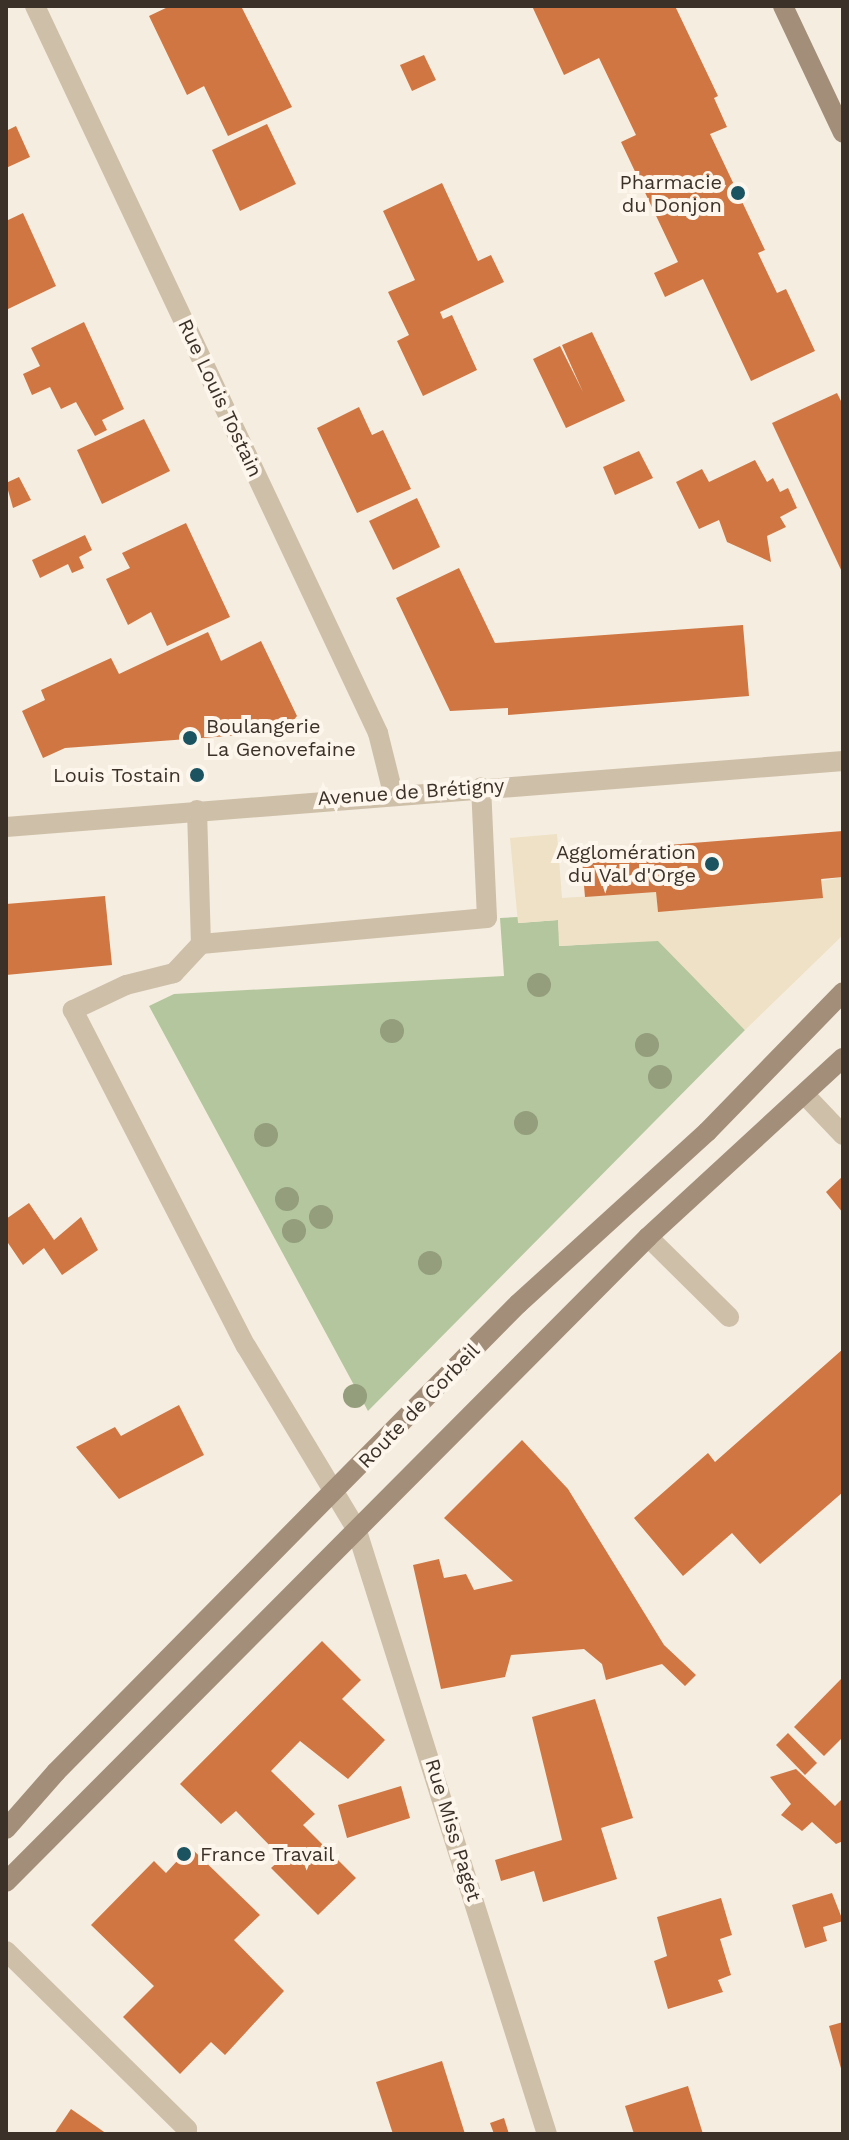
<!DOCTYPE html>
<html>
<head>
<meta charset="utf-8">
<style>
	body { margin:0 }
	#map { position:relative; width:849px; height:2140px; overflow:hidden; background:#f5eddf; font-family:"Work Sans",sans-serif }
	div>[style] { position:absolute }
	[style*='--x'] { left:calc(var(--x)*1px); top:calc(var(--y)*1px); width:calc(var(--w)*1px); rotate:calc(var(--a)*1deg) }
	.green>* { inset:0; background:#b3c69d }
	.plaza>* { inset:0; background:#eee1c5 }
	.building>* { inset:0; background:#cf7642 }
	.service>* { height:20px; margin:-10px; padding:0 10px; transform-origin:10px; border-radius:10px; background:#cebfa9 }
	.minor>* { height:20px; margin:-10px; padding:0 10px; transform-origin:10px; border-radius:10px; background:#cebfa9 }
	.secondary>* { height:20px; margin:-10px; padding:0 10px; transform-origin:10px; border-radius:10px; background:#a38e7a }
	.trees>* { width:24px; height:24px; margin:-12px; border-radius:50%; background:#949d7c }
	.dots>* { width:22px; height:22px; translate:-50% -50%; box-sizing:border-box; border:4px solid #fcf6ec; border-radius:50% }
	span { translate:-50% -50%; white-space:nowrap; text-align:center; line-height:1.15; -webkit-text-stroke:8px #fcf6ec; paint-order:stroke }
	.poi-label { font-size:20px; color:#3b3129 }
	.right { translate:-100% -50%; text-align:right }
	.left { translate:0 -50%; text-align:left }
	.street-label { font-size:20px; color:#3b3129 }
	.frame { position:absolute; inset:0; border:8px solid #3b3129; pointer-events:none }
</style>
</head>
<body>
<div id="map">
	<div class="green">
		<div style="clip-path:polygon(518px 917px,519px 923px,558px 920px,560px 946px,658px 940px,745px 1030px,368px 1411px,149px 1006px,174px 994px,504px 976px,500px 918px)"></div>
	</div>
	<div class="plaza">
		<div style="clip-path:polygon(557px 834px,562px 898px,656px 892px,658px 911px,843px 877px,843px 935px,745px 1030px,658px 941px,559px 946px,558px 920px,518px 923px,510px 838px)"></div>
	</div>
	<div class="building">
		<div style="clip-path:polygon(170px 6px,241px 6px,292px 107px,228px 136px,204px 86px,187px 95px,149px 16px)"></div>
		<div style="clip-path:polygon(532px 6px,675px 6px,718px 96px,714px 98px,727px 127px,710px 134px,765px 250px,758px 253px,777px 293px,786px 289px,815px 351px,751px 381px,703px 279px,665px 297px,654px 273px,678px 262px,621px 142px,636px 135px,599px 58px,564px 75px)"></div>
		<div style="clip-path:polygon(424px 55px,436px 80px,412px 91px,400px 65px)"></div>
		<div style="clip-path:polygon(267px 124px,296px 184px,240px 211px,212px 150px)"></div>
		<div style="clip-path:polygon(16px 126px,30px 157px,6px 168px,6px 131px)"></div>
		<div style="clip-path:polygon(442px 183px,478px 261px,491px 255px,504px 282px,440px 312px,443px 319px,452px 315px,477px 370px,423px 396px,397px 341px,409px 335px,388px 292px,415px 280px,383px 211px)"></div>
		<div style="clip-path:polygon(23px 213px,56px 286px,6px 310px,6px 221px)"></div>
		<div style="clip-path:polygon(84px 322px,124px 409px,102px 420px,107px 430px,95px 436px,76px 402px,61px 409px,50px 387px,32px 395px,23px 374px,40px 366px,31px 348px)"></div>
		<div style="clip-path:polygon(592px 332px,625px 401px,566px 428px,533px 359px,560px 346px,583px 392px,562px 345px)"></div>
		<div style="clip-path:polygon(837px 393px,843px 405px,843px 574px,772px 423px)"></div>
		<div style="clip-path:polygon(359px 407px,372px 435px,383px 430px,411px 489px,357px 513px,317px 428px)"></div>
		<div style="clip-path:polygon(144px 419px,170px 471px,102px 504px,77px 450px)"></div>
		<div style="clip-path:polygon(639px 451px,653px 478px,615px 495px,603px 467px)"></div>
		<div style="clip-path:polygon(755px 460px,767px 482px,773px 478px,780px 492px,788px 488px,797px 508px,780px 517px,786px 527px,767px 536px,771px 562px,727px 542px,719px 520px,699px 529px,676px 482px,702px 469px,709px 482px)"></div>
		<div style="clip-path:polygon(19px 477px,31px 500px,13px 508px,6px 483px)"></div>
		<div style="clip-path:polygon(417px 498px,440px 547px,393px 570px,369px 521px)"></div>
		<div style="clip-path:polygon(186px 523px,230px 617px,167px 646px,151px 612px,128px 625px,106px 579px,130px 568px,122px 553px)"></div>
		<div style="clip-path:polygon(85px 535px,92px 550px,79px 557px,84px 568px,72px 573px,68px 564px,40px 578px,32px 560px)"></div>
		<div style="clip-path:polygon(459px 568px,495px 643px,743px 625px,749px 696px,508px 715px,508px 708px,450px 711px,396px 598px)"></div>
		<div style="clip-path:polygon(208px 632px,221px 661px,261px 641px,297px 716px,284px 732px,65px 748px,43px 758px,22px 711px,45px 700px,41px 690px,111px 658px,119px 674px)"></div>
		<div style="clip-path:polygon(843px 831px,843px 877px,821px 879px,823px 898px,658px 912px,656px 892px,585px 897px,581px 852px)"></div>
		<div style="clip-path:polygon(105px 896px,112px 965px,6px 975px,6px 904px)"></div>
		<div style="clip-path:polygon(843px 1176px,843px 1213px,826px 1192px)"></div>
		<div style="clip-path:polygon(29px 1203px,54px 1240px,81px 1217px,98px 1250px,62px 1275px,44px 1248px,23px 1265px,6px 1240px,6px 1219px)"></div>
		<div style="clip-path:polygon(843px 1349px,843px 1492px,760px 1564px,732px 1533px,683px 1576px,634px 1518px,708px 1453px,715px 1462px)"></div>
		<div style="clip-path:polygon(179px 1405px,204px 1455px,119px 1499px,76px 1447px,115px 1427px,121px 1436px)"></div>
		<div style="clip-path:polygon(522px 1440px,568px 1489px,664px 1645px,696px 1675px,685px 1686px,662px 1664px,606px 1680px,602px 1664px,584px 1649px,511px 1655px,505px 1677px,441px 1689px,413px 1565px,439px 1559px,444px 1578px,466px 1574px,474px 1590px,513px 1581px,444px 1518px)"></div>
		<div style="clip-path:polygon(322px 1641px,361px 1680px,342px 1699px,385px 1740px,348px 1779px,300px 1741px,271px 1771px,315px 1814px,303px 1825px,356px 1878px,318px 1915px,271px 1868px,282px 1858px,236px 1811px,221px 1824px,180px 1784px)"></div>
		<div style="clip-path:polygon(843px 1677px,843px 1737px,824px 1756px,794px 1727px)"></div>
		<div style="clip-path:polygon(595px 1699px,633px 1818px,601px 1828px,617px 1879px,543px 1902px,534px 1871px,501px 1881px,495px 1860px,562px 1840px,532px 1717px)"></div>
		<div style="clip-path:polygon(788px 1733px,817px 1763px,805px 1775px,776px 1745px)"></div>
		<div style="clip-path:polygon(796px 1769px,835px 1806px,843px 1798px,843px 1841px,836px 1844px,812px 1822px,802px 1831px,781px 1815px,791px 1804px,770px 1777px)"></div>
		<div style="clip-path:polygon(401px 1786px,410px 1818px,347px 1838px,338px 1805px)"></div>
		<div style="clip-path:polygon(190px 1847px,260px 1915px,234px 1940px,284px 1991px,225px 2055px,211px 2042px,180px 2074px,123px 2017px,154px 1986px,91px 1925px,154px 1861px,166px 1873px)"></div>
		<div style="clip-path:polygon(832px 1893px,843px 1921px,823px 1927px,827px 1941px,805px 1948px,792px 1905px)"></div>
		<div style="clip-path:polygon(721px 1898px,732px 1935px,720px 1939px,731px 1975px,718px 1980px,723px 1992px,668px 2009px,654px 1961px,667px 1956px,657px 1917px)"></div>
		<div style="clip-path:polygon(843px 2022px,843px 2071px,842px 2072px,829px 2026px)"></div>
		<div style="clip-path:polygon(442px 2061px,465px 2134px,393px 2134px,376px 2082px)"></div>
		<div style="clip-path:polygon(688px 2086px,703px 2134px,634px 2134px,625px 2106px)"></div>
		<div style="clip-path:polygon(71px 2109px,107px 2134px,54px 2134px)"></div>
		<div style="clip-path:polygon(504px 2118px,509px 2134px,494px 2134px,490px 2123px)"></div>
	</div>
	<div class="service">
		<div style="--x:197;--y:810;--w:134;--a:88.3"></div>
		<div style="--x:201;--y:944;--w:287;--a:-5.2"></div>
		<div style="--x:487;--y:918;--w:131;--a:-92.6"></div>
		<div style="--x:201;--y:944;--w:40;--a:133"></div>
		<div style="--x:174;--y:973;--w:49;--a:166"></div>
		<div style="--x:126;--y:985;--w:59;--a:154.7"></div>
		<div style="--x:73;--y:1010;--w:378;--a:62.8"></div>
		<div style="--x:246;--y:1346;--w:213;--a:58.9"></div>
		<div style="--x:806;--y:1096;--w:54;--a:46.5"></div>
		<div style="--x:648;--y:1237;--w:114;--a:44.6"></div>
		<div style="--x:6;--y:1951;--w:254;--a:44.5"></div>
		<div style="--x:187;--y:2129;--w:5;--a:101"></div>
	</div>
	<div class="minor">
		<div style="--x:35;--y:6;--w:804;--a:64.74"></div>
		<div style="--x:378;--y:733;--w:62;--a:76"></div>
		<div style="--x:6;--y:827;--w:840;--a:-4.51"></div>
		<div style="--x:356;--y:1528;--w:635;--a:72.51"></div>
	</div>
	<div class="secondary">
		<div style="--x:783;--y:6;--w:140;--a:64.7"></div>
		<div style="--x:6;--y:1829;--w:76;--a:-48.7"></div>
		<div style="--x:56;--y:1772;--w:658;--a:-45.37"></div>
		<div style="--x:518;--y:1304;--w:256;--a:-42.3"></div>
		<div style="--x:707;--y:1132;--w:195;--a:-45.8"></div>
		<div style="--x:6;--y:1882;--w:910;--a:-45.13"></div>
		<div style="--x:648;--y:1237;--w:265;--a:-42.6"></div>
	</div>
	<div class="trees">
		<div style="left:539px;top:985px"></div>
		<div style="left:392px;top:1031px"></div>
		<div style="left:647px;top:1045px"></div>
		<div style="left:660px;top:1077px"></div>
		<div style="left:526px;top:1123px"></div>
		<div style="left:266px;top:1135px"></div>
		<div style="left:287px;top:1199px"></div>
		<div style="left:321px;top:1217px"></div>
		<div style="left:294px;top:1231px"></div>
		<div style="left:430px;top:1263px"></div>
		<div style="left:355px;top:1396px"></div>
	</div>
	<div class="dots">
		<div style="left:738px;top:193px;background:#1b5361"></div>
		<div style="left:190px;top:738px;background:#1b5361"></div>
		<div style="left:197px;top:775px;background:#1b5361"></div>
		<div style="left:712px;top:864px;background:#1b5361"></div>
		<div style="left:184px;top:1854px;background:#1b5361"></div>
	</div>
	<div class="poi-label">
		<span class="right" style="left:722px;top:194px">Pharmacie<br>du Donjon</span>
		<span class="left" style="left:206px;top:738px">Boulangerie<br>La Genovefaine</span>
		<span class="right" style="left:181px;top:775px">Louis Tostain</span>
		<span class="right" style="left:696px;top:864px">Agglomération<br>du Val d'Orge</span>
		<span class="left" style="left:200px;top:1854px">France Travail</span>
	</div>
	<div class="street-label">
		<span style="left:220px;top:398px;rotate:65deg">Rue Louis Tostain</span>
		<span style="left:411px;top:792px;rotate:-4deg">Avenue de Brétigny</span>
		<span style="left:419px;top:1406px;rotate:-46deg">Route de Corbeil</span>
		<span style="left:453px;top:1830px;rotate:73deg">Rue Miss Paget</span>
	</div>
	<div class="frame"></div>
</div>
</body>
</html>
